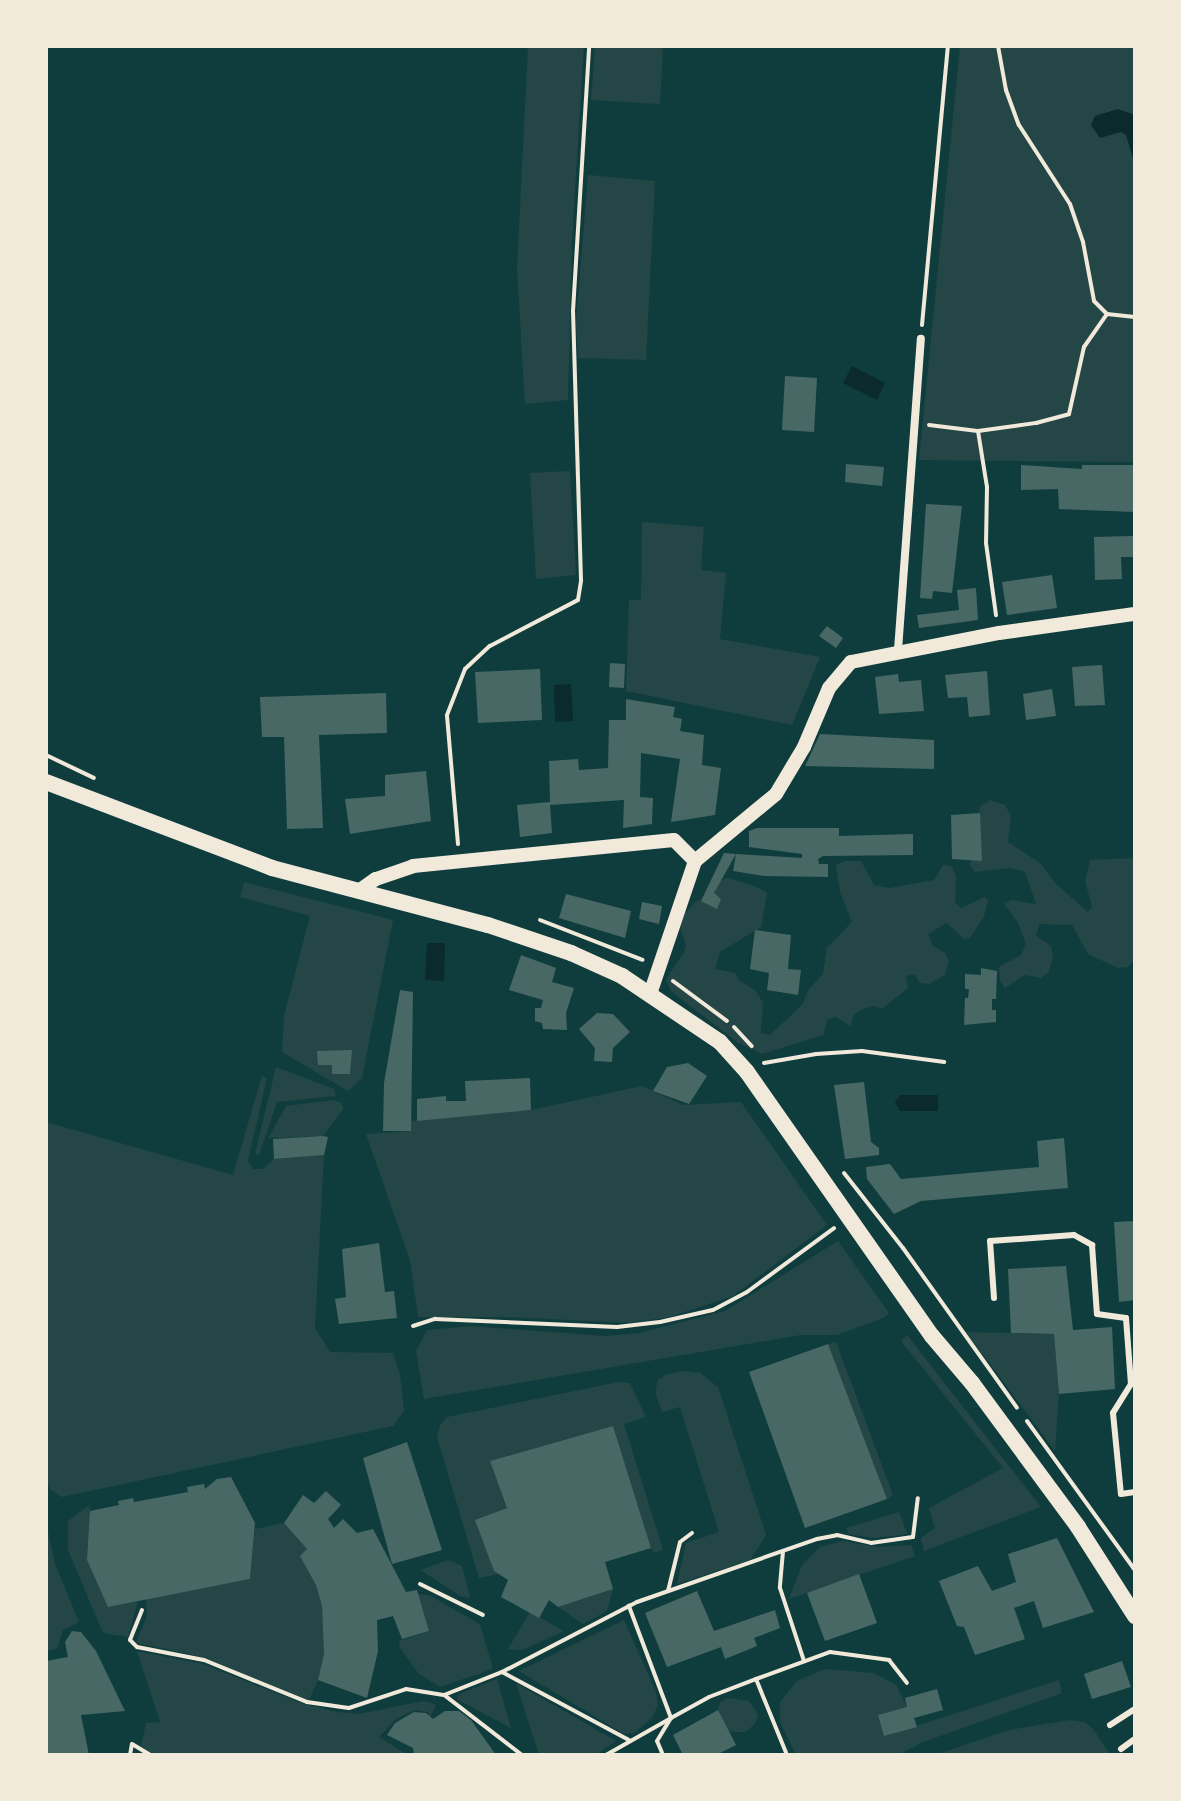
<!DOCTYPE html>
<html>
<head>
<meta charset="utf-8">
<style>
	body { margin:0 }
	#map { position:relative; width:1181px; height:1801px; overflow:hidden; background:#0f3d3e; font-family:Literata,serif }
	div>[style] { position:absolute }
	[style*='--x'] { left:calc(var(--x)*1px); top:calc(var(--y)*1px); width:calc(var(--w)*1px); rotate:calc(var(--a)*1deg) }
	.green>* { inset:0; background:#244646 }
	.water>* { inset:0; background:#0a2a2b }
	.building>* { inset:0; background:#486865 }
	.path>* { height:4px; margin:-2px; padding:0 2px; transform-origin:2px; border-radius:2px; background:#f1e9da }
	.service>* { height:6px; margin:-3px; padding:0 3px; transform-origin:3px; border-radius:3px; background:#f1e9da }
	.minor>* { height:8px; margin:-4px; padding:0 4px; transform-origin:4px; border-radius:4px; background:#f1e9da }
	.tertiary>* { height:14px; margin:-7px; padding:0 7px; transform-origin:7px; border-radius:7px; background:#f1e9da }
	.secondary>* { height:16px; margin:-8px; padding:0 8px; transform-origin:8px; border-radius:8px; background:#f1e9da }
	span { translate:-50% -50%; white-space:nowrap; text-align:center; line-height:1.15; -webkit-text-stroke:6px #f1e9da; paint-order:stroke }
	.frame { position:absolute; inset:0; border:48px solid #f1e9da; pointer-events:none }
</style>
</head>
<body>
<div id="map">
	<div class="green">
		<div style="clip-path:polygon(528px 46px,584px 46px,572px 240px,568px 400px,525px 404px,517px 269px)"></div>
		<div style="clip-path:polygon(595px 46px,663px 46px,660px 104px,591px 100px)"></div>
		<div style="clip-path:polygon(960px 46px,1135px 46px,1135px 462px,919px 460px)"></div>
		<div style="clip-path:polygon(588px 175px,655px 181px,646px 360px,578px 358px,576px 322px)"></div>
		<div style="clip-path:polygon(570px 471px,576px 575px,536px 579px,530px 473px)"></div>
		<div style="clip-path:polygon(642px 522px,704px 527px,701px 570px,726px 573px,720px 639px,820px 657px,792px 725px,626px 691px,629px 600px,641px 600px)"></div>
		<div style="clip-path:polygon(990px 800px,1005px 805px,1011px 816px,1008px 842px,1041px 864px,1056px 884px,1088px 912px,1092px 907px,1085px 881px,1090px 860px,1135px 858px,1135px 959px,1128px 967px,1118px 968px,1088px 954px,1072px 925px,1039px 924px,1036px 936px,1051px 946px,1053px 957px,1049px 972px,1041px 978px,1025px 975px,1005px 988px,1000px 980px,999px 967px,1021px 955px,1026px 944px,1018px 923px,1004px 904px,1012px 900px,1036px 904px,1025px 872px,1011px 868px,975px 872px,970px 866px,980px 806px)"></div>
		<div style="clip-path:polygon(845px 861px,861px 861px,874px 885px,890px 888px,934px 880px,944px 864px,952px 867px,956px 876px,955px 902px,961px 908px,985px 897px,988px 901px,984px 916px,970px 938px,964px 939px,947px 923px,928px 934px,933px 946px,945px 953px,949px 961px,945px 975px,929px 984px,920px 983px,915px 974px,906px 976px,908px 988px,882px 1009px,875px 1006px,862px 1009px,853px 1016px,851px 1026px,836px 1017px,828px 1019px,823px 1035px,762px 1054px,737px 1042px,671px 991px,666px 979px,684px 953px,686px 944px,680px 928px,684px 915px,696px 901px,704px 900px,705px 891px,716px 882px,728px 878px,755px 886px,767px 893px,761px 927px,720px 952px,715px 969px,735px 973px,739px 980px,756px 991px,763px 1003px,761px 1033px,770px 1035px,802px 1005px,809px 989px,823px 974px,827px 948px,852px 922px,840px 892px,836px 865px)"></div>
		<div style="clip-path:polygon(244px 882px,393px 920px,362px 1078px,348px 1091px,282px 1052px,284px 1016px,310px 916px,240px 897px)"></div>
		<div style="clip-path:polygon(276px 1067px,334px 1089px,336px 1096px,277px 1102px,259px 1155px,255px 1154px)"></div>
		<div style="clip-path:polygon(262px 1076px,267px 1078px,248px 1161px,253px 1169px,263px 1169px,274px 1159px,324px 1155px,315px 1328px,330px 1352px,393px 1353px,400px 1374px,404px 1411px,393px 1426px,62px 1497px,51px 1490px,46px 1480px,46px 1122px,233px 1175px)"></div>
		<div style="clip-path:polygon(642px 1086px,683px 1105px,741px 1102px,827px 1225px,733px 1296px,670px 1317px,628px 1323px,507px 1317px,418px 1317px,410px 1260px,366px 1134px,411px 1131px,411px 1121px,531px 1110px)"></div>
		<div style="clip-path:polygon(333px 1100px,342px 1103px,343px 1109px,323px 1136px,268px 1138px,286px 1106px)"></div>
		<div style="clip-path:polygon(838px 1241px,889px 1313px,883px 1318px,837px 1335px,801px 1335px,424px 1399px,416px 1351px,427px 1330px,471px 1326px,605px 1336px,639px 1333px,725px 1311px)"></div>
		<div style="clip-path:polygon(966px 1332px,1054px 1334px,1059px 1394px,1055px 1451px)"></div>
		<div style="clip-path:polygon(907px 1335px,1009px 1466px,1041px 1507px,924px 1551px,921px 1538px,935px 1528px,929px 1508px,1003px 1468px,901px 1341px)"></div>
		<div style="clip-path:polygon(836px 1342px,893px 1495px,887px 1499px,828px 1344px)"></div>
		<div style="clip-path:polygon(684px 1371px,700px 1373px,718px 1387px,766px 1535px,750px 1560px,677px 1584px,686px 1543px,719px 1532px,680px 1407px,662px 1412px,655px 1392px,658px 1380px,667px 1374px)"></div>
		<div style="clip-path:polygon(619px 1382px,630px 1383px,646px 1417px,624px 1424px,663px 1550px,654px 1553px,651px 1548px,613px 1426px,490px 1461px,507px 1508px,476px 1520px,494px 1571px,499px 1574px,479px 1578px,437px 1437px,440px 1425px,447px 1417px)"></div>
		<div style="clip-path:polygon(89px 1505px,108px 1607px,138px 1601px,128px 1637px,103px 1633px,68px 1550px,68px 1521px)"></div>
		<div style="clip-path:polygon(899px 1512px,907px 1533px,902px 1535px,873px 1538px,849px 1534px,846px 1528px)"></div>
		<div style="clip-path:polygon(46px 1522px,55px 1564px,79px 1622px,63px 1630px,57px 1648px,46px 1652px)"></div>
		<div style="clip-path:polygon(284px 1523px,307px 1549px,301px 1556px,316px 1585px,322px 1606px,324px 1654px,318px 1680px,309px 1700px,190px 1654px,136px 1643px,147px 1616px,146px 1599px,250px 1579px,255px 1529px)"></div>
		<div style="clip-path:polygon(843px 1541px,877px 1547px,911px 1545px,915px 1556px,789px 1599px,802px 1565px,820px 1547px)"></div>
		<div style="clip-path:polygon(448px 1560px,462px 1566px,470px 1598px,460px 1596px,421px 1570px)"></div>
		<div style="clip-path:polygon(613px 1589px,607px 1611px,583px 1624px,558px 1607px)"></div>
		<div style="clip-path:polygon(418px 1594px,429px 1595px,480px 1624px,493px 1669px,440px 1687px,419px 1674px,400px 1648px,399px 1641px,429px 1631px)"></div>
		<div style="clip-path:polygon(530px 1612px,564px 1631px,523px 1650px,508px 1649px)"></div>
		<div style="clip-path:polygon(624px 1620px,656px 1692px,658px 1705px,652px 1718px,634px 1733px,624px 1734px,519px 1671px)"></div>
		<div style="clip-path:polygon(137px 1651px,203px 1664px,301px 1703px,338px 1712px,359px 1714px,424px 1701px,436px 1705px,430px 1717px,428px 1712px,415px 1710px,396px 1719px,379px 1737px,408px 1755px,155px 1755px,141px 1746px,146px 1723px,160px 1722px)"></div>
		<div style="clip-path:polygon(825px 1669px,874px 1673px,896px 1685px,907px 1707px,885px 1736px,1059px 1680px,1062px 1693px,923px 1742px,898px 1755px,796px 1755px,780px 1722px,780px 1702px,797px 1681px)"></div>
		<div style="clip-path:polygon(497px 1679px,511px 1728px,458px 1700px,457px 1695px)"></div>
		<div style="clip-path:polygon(516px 1683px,616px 1741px,595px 1755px,539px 1755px)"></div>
		<div style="clip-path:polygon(728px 1698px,749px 1701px,758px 1715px,755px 1724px,745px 1732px,729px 1732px,718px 1710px,720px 1702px)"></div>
		<div style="clip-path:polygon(1070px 1720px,1085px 1722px,1094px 1730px,1110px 1755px,935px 1755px,1009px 1730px)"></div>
	</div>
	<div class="water">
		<div style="clip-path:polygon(1118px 109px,1135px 115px,1133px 158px,1126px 135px,1121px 132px,1100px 138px,1091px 125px,1095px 116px)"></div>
		<div style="clip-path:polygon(852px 366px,885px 383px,877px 400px,843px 383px)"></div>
		<div style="clip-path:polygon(571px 684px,573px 721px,555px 722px,554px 685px)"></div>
		<div style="clip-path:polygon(427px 943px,445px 943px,444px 981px,425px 980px)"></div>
		<div style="clip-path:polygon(900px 1095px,938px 1095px,938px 1111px,900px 1111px,895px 1102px)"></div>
	</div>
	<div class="building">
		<div style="clip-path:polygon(785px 376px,817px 378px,814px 432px,782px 430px)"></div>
		<div style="clip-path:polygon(846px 464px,884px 467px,882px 486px,845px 482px)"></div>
		<div style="clip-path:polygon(1021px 465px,1082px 469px,1082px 465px,1135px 465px,1135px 512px,1059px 509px,1058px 489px,1021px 490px)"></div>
		<div style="clip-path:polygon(926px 504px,962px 506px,952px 593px,933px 591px,932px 599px,920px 598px)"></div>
		<div style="clip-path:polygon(1133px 536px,1133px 557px,1121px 557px,1122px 579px,1095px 580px,1094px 537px)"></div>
		<div style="clip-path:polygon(1052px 575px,1057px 608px,1007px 615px,1002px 582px)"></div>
		<div style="clip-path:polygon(976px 588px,978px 620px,919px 628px,917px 615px,959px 610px,957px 590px)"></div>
		<div style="clip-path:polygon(827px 626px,843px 638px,836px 648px,819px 636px)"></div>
		<div style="clip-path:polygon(610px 663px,625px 664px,624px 688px,609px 687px)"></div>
		<div style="clip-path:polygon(1102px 665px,1105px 705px,1075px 706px,1072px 667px)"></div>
		<div style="clip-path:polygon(540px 669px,542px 720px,478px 723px,475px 672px)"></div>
		<div style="clip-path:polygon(987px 671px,990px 715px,969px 717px,967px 697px,948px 698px,945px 675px)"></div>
		<div style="clip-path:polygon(898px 674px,899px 682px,921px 680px,924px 711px,879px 714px,875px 677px)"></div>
		<div style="clip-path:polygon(1052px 689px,1056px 716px,1026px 720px,1023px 694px)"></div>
		<div style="clip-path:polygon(386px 693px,387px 733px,319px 735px,323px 828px,287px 829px,284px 737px,262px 737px,260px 697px)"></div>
		<div style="clip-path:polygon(626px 699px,675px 707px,673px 717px,682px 719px,680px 731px,704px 735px,702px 765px,721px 768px,715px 815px,671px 822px,680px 759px,641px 753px,640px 797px,653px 798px,652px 824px,623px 828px,624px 800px,550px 805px,552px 833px,520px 837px,517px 805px,550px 802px,549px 761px,578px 759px,579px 770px,608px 768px,609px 720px,626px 720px)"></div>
		<div style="clip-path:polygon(820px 734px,934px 740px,934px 769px,805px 766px)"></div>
		<div style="clip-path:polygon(426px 771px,431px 821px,350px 834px,345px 799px,385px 796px,385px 775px)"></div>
		<div style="clip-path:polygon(980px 813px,982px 861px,952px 859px,951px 815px)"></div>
		<div style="clip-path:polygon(757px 828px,839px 828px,839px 836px,913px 834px,913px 855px,823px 856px,818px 859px,819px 864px,828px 864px,828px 877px,764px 876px,733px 871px,736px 854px,802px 858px,802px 854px,749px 847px,749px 831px)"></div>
		<div style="clip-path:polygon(724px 853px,736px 854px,714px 893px,721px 899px,717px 909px,701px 901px)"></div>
		<div style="clip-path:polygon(566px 894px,631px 911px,625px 938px,559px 918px)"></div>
		<div style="clip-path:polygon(642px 902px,662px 906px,659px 924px,639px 919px)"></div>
		<div style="clip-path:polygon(755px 930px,791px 935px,788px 969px,801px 970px,798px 995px,767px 990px,769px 973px,750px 969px)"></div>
		<div style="clip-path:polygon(521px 955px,556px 968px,552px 982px,574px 988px,566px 1013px,567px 1030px,543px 1029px,542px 1023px,535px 1021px,535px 1008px,541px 1008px,543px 1000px,509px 990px)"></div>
		<div style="clip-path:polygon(981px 968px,997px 971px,996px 999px,992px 999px,992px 1010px,996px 1010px,996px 1022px,964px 1025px,965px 998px,968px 998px,969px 989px,965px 989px,965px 974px,981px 975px)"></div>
		<div style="clip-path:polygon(400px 990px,413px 992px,411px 1131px,383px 1131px,384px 1083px)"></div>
		<div style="clip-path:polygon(597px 1013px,613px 1014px,630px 1032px,613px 1048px,612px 1062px,594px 1061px,595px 1048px,579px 1029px)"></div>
		<div style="clip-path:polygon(352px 1050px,350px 1074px,332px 1074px,332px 1065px,318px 1065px,317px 1051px)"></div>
		<div style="clip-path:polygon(688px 1063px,707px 1076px,689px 1104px,653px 1091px,667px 1067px)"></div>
		<div style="clip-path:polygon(530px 1078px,531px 1110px,417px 1121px,417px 1099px,446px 1096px,446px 1101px,466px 1101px,465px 1081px)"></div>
		<div style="clip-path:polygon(864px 1082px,871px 1142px,879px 1148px,879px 1155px,845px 1159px,834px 1085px)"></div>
		<div style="clip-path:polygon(323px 1136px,328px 1137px,324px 1155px,274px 1159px,273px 1139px)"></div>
		<div style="clip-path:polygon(1064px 1138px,1068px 1188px,921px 1201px,894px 1214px,867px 1179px,866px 1167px,890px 1164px,901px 1179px,1039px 1167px,1037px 1141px)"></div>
		<div style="clip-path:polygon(1135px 1221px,1135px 1300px,1119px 1302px,1114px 1222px)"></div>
		<div style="clip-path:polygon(379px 1243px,385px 1292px,394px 1291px,397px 1318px,339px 1324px,335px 1299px,346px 1297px,342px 1249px)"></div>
		<div style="clip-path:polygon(1066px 1266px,1073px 1330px,1112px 1327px,1115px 1389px,1059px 1394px,1054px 1334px,1011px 1333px,1008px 1269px)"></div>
		<div style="clip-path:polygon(828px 1344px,887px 1499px,805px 1528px,749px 1372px)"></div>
		<div style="clip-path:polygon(613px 1426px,651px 1548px,605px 1562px,613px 1589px,558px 1607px,549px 1600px,539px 1618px,501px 1597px,508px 1580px,494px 1571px,475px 1520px,507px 1508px,490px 1461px)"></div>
		<div style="clip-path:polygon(407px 1442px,442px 1550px,392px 1564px,363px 1458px)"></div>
		<div style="clip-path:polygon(231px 1477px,255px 1523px,250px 1579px,108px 1607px,87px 1560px,90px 1511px,119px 1505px,118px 1501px,133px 1498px,134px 1502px,188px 1492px,187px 1487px,204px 1484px,205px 1489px,217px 1479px)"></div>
		<div style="clip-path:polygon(326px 1491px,341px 1505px,328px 1519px,334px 1528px,343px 1519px,357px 1533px,373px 1529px,406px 1592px,417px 1590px,429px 1631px,402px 1639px,393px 1616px,377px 1620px,378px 1651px,367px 1698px,318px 1680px,324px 1654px,322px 1606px,316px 1585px,300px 1556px,307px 1549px,284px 1523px,303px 1495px,314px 1503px)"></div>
		<div style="clip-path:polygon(1057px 1538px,1094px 1612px,1043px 1628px,1034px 1601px,1014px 1608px,1025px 1639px,975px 1655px,964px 1627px,957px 1626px,939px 1581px,978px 1566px,992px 1591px,1016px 1582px,1008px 1554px)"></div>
		<div style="clip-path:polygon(859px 1574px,877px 1623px,825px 1641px,807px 1593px)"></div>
		<div style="clip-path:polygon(697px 1591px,714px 1631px,775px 1610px,780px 1628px,754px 1638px,757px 1646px,725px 1659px,721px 1647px,667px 1667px,645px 1613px)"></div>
		<div style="clip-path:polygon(72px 1631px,81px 1632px,96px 1651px,125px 1711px,81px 1715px,89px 1755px,46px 1755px,46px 1661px,68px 1657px,65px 1642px)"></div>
		<div style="clip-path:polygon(1122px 1661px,1131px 1687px,1092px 1699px,1084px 1674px)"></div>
		<div style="clip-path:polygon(937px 1689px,943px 1710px,914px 1718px,917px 1727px,884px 1736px,878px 1715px,907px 1707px,905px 1698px)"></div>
		<div style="clip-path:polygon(718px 1710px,736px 1745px,716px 1755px,683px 1755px,673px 1735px)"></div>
		<div style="clip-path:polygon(445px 1711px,459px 1711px,471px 1720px,496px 1755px,414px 1755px,413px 1748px,387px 1735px,395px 1723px,414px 1712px,426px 1713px,433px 1719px)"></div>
	</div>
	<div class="path">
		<div style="--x:998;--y:46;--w:45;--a:79.7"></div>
		<div style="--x:1006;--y:90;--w:37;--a:70"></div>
		<div style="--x:1019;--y:125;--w:94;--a:57.2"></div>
		<div style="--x:1070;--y:204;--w:40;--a:71.1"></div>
		<div style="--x:1083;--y:242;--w:60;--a:79.4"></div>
		<div style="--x:1094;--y:301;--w:18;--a:45"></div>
		<div style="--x:1107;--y:314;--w:28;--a:6"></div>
		<div style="--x:922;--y:325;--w:280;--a:-84.7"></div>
		<div style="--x:929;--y:425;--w:49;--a:7"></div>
		<div style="--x:978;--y:431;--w:57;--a:80.9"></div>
		<div style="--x:987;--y:487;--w:56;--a:91"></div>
		<div style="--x:986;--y:543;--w:73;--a:82.1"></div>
		<div style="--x:978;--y:431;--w:59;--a:-7.9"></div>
		<div style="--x:1036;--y:423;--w:34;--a:-15"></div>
		<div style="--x:1069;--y:414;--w:69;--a:-77.4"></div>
		<div style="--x:1084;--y:347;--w:40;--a:-55.1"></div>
		<div style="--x:46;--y:755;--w:53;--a:25.6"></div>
		<div style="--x:458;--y:844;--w:129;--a:-94.9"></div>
		<div style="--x:447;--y:715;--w:49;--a:-68.6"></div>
		<div style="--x:465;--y:669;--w:34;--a:-43"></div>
		<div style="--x:490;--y:646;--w:99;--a:-27.6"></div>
		<div style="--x:578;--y:600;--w:20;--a:-81"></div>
		<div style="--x:581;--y:580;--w:269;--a:-91.7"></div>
		<div style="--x:573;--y:311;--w:265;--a:-86.5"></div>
		<div style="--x:540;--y:920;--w:110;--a:21.2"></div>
		<div style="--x:673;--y:981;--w:67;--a:36.5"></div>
		<div style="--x:734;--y:1027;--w:26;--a:47"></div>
		<div style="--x:764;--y:1063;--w:53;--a:-9.8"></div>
		<div style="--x:816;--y:1054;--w:46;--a:-3.7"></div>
		<div style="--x:862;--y:1051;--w:83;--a:7.6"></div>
		<div style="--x:844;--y:1173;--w:95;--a:51.8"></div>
		<div style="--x:903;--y:1248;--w:196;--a:54.5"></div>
		<div style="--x:413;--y:1326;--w:23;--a:-18"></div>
		<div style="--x:435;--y:1319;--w:182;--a:2.5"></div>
		<div style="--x:617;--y:1327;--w:43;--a:-6.6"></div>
		<div style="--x:660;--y:1322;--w:54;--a:-12.8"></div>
		<div style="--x:713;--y:1310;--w:38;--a:-28"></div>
		<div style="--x:747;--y:1292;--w:108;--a:-36.3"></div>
		<div style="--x:1027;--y:1421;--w:184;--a:54.1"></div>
		<div style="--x:783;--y:1551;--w:37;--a:95"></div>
		<div style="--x:780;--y:1588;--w:77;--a:71.8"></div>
		<div style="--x:420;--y:1584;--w:70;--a:26.2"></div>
		<div style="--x:668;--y:1591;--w:50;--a:-76.2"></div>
		<div style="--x:680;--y:1542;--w:15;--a:-37"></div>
		<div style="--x:142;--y:1610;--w:32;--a:112"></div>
		<div style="--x:130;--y:1640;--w:10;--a:45"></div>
		<div style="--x:137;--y:1647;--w:68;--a:11"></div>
		<div style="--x:204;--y:1660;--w:111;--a:22.2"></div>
		<div style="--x:307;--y:1702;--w:42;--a:8.1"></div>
		<div style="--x:349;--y:1708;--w:60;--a:-18.4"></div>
		<div style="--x:406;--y:1689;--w:38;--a:9"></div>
		<div style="--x:502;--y:1672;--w:144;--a:28.2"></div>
		<div style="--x:130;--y:1755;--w:11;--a:-80"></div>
		<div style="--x:132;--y:1744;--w:21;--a:31"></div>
		<div style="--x:522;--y:1755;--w:98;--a:-142.4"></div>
		<div style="--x:444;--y:1695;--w:62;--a:-21.6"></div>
		<div style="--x:502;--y:1672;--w:152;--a:-27.4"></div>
		<div style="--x:637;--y:1602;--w:191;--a:-19.3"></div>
		<div style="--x:817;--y:1539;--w:20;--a:-11"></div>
		<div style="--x:837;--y:1535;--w:35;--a:13"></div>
		<div style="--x:871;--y:1543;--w:42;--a:-8.1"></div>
		<div style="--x:913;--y:1537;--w:39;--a:-83"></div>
		<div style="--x:606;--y:1755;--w:75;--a:-29.6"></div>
		<div style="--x:671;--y:1718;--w:120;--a:-110.6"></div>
		<div style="--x:663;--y:1755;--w:15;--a:-113"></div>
		<div style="--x:657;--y:1741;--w:27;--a:-59"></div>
		<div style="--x:671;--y:1718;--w:43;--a:-28.9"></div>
		<div style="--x:709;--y:1697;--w:50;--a:-21"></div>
		<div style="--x:787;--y:1755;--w:82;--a:-112.2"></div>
		<div style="--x:756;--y:1679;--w:79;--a:-20"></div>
		<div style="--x:830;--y:1652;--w:60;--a:7.7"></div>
		<div style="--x:889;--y:1660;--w:29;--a:52"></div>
	</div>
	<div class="service">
		<div style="--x:994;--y:1298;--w:57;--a:-94"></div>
		<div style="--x:990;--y:1241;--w:84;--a:-4.1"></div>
		<div style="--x:1074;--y:1235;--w:21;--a:29"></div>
		<div style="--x:1092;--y:1245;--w:69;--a:85.9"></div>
		<div style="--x:1097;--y:1314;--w:29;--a:8"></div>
		<div style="--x:1126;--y:1318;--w:66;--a:85.7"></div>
		<div style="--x:1131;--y:1384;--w:4;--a:0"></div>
		<div style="--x:1131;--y:1384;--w:34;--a:122"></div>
		<div style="--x:1113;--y:1413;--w:81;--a:84.4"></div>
		<div style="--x:1121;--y:1494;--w:14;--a:-8"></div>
		<div style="--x:1110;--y:1725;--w:30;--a:-33"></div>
		<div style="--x:1121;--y:1749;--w:17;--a:-36"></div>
	</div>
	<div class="minor">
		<div style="--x:898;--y:650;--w:312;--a:-85.8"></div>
	</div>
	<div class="tertiary">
		<div style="--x:360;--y:890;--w:19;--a:-35"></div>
		<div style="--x:376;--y:879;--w:39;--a:-19"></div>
		<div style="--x:413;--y:866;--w:262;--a:-5.7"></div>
		<div style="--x:674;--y:840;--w:30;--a:45"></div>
		<div style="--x:650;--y:994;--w:140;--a:-71.3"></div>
		<div style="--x:695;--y:861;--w:105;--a:-39.6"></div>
		<div style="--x:776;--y:794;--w:55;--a:-59.2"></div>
		<div style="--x:804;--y:747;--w:64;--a:-67"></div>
		<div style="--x:829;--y:688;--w:34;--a:-50"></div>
		<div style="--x:851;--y:662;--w:151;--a:-11.1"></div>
		<div style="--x:999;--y:633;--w:137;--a:-8"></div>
	</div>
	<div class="secondary">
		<div style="--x:46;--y:782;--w:242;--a:20.8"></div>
		<div style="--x:272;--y:868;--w:223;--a:14.8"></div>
		<div style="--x:488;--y:925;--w:88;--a:18.6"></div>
		<div style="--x:571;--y:953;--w:56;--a:24.3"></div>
		<div style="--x:622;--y:976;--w:118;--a:34"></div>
		<div style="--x:720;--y:1042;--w:40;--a:48"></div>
		<div style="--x:747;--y:1072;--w:322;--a:55"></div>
		<div style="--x:932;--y:1336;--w:62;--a:49.6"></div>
		<div style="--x:972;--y:1383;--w:179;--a:53.6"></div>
		<div style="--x:1078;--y:1527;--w:106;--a:57.4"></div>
	</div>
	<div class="frame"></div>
</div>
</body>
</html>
